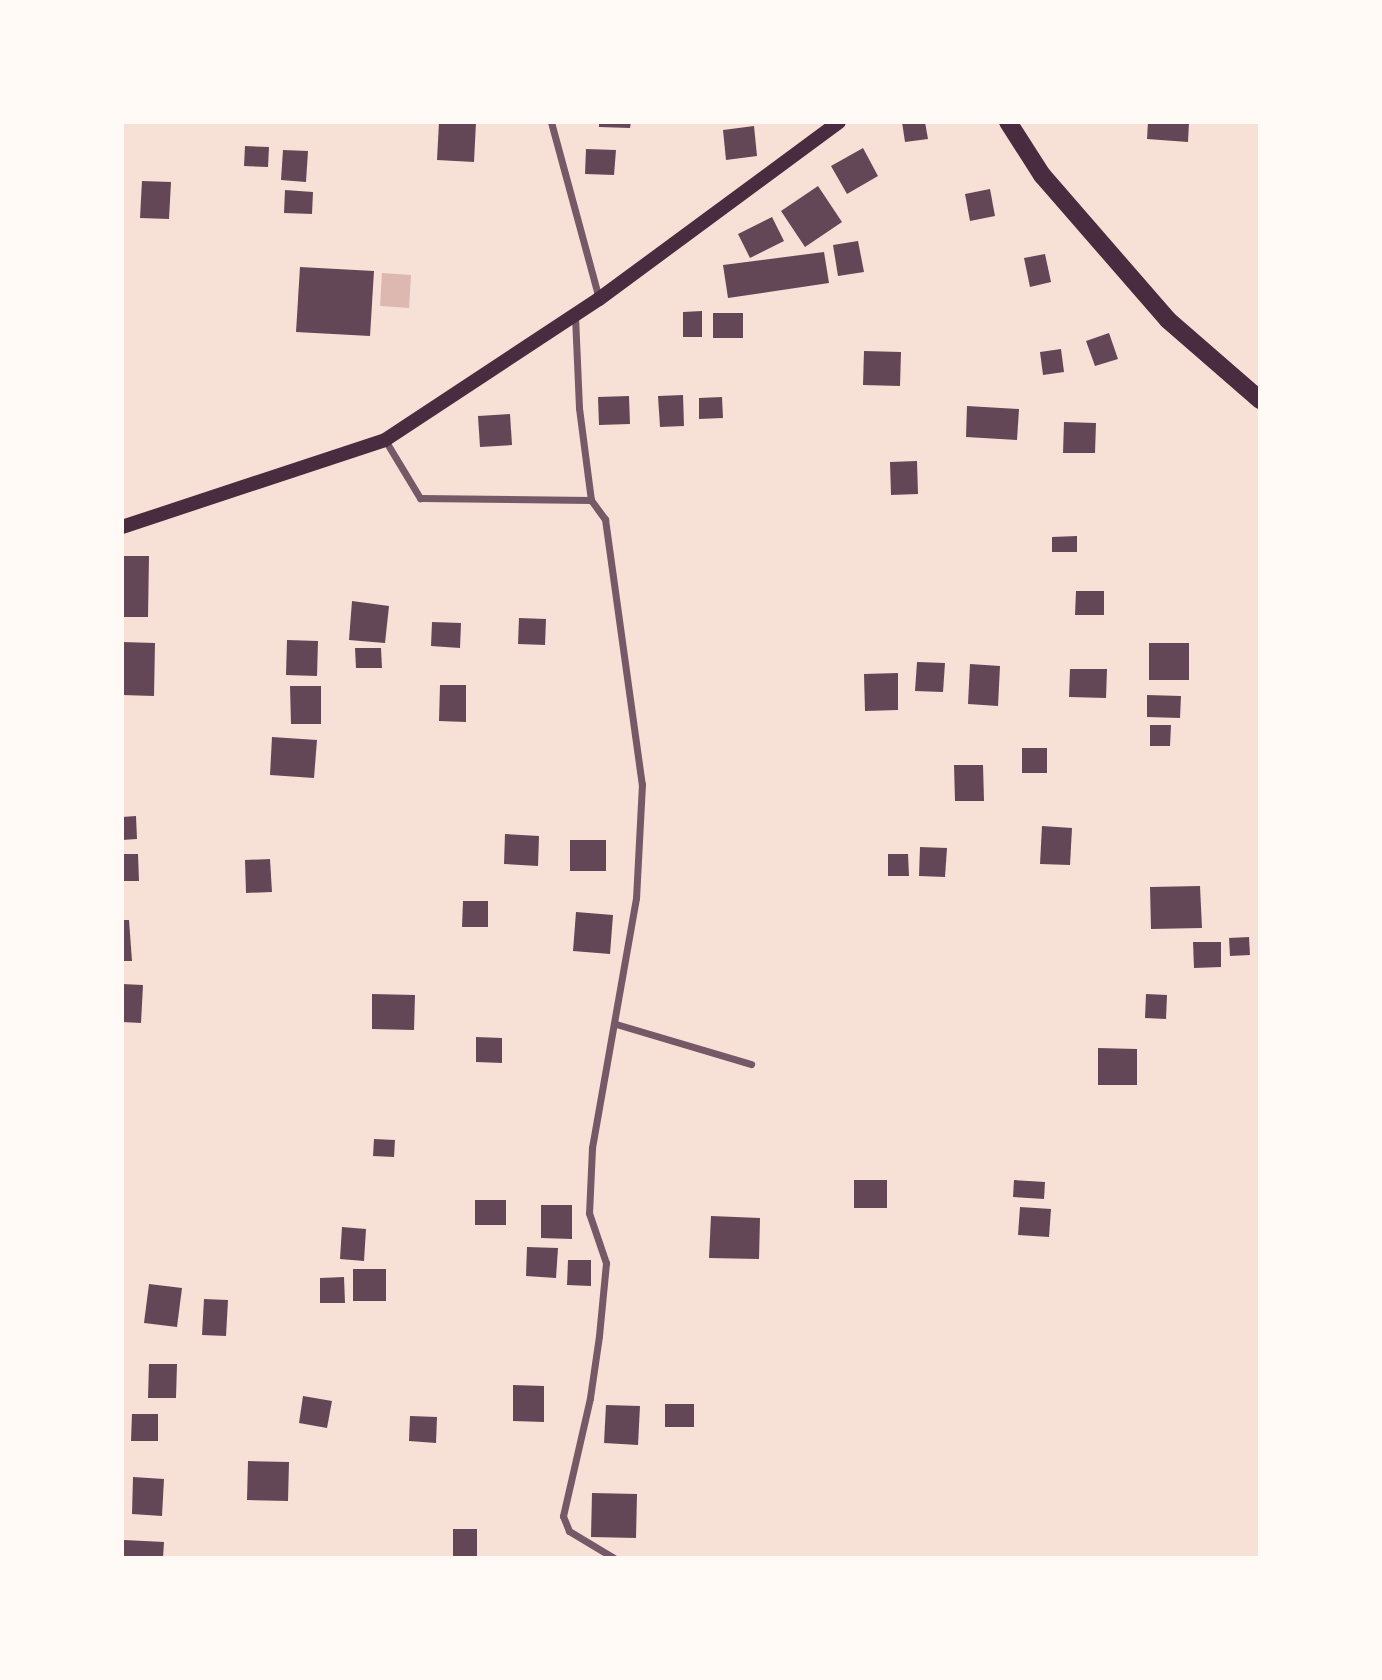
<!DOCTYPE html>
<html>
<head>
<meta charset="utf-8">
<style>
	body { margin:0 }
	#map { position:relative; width:1382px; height:1680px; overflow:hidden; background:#f7e1d7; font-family:"Work Sans",sans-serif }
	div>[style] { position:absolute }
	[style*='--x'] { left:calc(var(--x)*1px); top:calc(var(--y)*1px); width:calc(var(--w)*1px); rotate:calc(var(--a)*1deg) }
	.water>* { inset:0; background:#dcb8b0 }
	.building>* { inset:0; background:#644757 }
	.minor>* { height:7px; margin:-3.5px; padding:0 3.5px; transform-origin:3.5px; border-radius:3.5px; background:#755966 }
	.secondary>* { height:14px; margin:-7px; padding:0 7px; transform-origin:7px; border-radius:7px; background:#4a2c40 }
	.trunk>* { height:18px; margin:-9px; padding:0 9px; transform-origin:9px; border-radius:9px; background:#4a2c40 }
	span { translate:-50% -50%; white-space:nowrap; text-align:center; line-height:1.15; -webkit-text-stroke:7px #fffaf5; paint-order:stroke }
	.frame { position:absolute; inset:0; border:124px solid #fffaf5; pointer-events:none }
</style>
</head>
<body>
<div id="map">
	<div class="water">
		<div style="clip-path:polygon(382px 273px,411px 275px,409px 308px,380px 306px)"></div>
	</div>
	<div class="building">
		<div style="clip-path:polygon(439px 122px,476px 122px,474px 162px,437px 160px)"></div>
		<div style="clip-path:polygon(599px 122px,631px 122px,630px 128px,599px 127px)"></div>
		<div style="clip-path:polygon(902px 122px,925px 122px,928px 139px,905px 142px)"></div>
		<div style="clip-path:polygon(1148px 122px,1189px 122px,1188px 142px,1147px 139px)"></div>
		<div style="clip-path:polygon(754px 126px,757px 156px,726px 160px,723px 130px)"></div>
		<div style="clip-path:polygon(245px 146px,269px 147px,268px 167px,244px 166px)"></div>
		<div style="clip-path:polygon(863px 148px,878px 176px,847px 194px,831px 166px)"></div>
		<div style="clip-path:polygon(586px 149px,616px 150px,614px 175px,585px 174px)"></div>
		<div style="clip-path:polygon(283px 150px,308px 151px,306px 182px,281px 180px)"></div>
		<div style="clip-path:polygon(142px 181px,171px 182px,169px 219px,140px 218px)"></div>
		<div style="clip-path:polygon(818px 186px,842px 222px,805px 247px,781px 211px)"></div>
		<div style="clip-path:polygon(990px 189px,995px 216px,970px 221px,965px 194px)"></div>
		<div style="clip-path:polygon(285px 190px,313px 192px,312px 214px,284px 213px)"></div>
		<div style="clip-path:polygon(772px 217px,784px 241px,750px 258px,738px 234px)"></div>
		<div style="clip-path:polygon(858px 241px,864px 272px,838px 276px,833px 245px)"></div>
		<div style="clip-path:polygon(824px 252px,829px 283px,728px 298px,723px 265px)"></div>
		<div style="clip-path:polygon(1045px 254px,1051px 282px,1030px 287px,1024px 258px)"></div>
		<div style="clip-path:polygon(300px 267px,374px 271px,370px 336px,296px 332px)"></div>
		<div style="clip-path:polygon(702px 311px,702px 337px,683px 337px,683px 312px)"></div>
		<div style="clip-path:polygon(713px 313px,743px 313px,743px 338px,713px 338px)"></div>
		<div style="clip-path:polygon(1109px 333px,1118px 359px,1095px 366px,1086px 341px)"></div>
		<div style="clip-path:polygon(1061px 349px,1064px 372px,1043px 375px,1040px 352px)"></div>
		<div style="clip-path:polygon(864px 351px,901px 352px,900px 386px,863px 385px)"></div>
		<div style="clip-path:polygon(683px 395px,684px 426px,660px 427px,658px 396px)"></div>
		<div style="clip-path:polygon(629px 396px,630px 424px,599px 425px,598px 397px)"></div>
		<div style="clip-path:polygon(722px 397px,723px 418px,699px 419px,699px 398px)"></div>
		<div style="clip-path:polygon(967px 406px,1019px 409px,1017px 440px,966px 437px)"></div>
		<div style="clip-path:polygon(510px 414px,512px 445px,480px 447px,478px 416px)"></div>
		<div style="clip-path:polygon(1064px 422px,1096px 423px,1095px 453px,1063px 453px)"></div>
		<div style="clip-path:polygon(917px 461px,918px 494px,891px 495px,890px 462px)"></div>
		<div style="clip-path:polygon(1077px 536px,1077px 552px,1052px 552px,1052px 537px)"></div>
		<div style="clip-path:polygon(122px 556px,149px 556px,148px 617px,122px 617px)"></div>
		<div style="clip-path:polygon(1076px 591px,1104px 591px,1104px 615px,1075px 615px)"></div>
		<div style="clip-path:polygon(352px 601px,389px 606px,385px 643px,349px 640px)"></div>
		<div style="clip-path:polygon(519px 618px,546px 619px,545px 645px,518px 644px)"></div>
		<div style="clip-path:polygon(432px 622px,461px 623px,460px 648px,431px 646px)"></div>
		<div style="clip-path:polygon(287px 640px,318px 641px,317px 676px,286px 675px)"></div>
		<div style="clip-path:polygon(122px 642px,155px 643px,154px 696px,122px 695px)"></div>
		<div style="clip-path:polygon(1149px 643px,1189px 643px,1189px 680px,1149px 680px)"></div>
		<div style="clip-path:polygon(355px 648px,381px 648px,382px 668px,356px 668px)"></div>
		<div style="clip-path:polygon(917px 662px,945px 663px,943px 692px,915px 691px)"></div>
		<div style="clip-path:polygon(970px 664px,1000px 666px,998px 706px,968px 704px)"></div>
		<div style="clip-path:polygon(1070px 669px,1107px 669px,1106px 698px,1069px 697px)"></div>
		<div style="clip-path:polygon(898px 673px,898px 710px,865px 711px,864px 674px)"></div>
		<div style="clip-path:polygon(440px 685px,466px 685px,466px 722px,439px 721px)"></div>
		<div style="clip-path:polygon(290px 686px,321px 686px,321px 724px,291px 724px)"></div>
		<div style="clip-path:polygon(1147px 695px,1181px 696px,1180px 718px,1147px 717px)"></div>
		<div style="clip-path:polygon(1150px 725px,1171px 725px,1170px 746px,1150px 746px)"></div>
		<div style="clip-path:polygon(272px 737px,317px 740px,314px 778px,270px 775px)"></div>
		<div style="clip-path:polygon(1022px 748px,1047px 748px,1047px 773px,1022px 773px)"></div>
		<div style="clip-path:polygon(954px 765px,983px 765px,984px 801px,955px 801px)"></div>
		<div style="clip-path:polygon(136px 816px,137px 839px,122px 840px,122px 817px)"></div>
		<div style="clip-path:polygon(1042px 826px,1072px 828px,1070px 865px,1040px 864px)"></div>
		<div style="clip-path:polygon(505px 834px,539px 836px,538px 866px,504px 864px)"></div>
		<div style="clip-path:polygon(570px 840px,606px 840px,606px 871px,570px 871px)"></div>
		<div style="clip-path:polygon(920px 847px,947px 848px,945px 877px,919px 876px)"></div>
		<div style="clip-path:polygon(122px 854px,138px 854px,139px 881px,122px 881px)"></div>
		<div style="clip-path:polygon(888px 854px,908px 854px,909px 876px,888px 876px)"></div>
		<div style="clip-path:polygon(270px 859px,272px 892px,246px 893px,245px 860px)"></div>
		<div style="clip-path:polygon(1200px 886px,1202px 928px,1151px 929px,1150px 887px)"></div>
		<div style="clip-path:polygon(463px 901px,488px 901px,488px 927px,462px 927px)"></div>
		<div style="clip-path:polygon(576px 912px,613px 915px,610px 954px,573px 951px)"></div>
		<div style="clip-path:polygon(122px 920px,129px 920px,132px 961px,122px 961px)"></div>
		<div style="clip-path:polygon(1249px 937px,1250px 955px,1230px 956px,1229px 938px)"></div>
		<div style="clip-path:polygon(1193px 942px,1221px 942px,1221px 967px,1194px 968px)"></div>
		<div style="clip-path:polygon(122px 984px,143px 985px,141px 1023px,122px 1022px)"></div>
		<div style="clip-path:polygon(372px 994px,415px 995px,414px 1030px,372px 1029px)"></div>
		<div style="clip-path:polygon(1146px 994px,1167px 995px,1166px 1019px,1145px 1018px)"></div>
		<div style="clip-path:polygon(476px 1037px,502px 1038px,502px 1063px,476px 1062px)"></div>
		<div style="clip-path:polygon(1098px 1048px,1137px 1049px,1137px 1085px,1098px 1085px)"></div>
		<div style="clip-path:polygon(374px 1139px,395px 1140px,394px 1157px,373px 1156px)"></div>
		<div style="clip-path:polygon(854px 1180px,887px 1180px,887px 1208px,854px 1208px)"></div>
		<div style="clip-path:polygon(1014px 1180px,1045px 1182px,1044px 1199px,1013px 1197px)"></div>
		<div style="clip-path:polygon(475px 1200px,506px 1200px,506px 1225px,475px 1225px)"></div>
		<div style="clip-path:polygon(541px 1205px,572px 1205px,572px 1239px,541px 1238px)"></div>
		<div style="clip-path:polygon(1020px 1207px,1051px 1209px,1049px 1237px,1018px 1235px)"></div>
		<div style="clip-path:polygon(711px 1216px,760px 1218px,759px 1259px,709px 1258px)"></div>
		<div style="clip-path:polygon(342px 1227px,366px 1229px,364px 1261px,340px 1259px)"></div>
		<div style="clip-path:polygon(527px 1247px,558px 1248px,556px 1278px,526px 1276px)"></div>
		<div style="clip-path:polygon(568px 1260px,591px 1260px,591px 1286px,567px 1285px)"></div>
		<div style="clip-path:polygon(353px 1269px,386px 1269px,386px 1301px,353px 1301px)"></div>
		<div style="clip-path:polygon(344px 1277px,345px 1303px,320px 1303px,320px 1278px)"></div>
		<div style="clip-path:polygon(149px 1284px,182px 1288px,177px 1327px,144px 1323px)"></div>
		<div style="clip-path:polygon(204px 1299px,228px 1300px,226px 1336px,202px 1335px)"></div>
		<div style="clip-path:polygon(149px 1364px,177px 1364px,176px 1398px,148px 1398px)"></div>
		<div style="clip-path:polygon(513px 1385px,544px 1386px,544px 1422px,513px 1421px)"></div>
		<div style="clip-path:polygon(303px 1396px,332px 1401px,327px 1428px,299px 1423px)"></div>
		<div style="clip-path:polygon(665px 1404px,694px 1404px,694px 1427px,665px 1427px)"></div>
		<div style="clip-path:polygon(606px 1405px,640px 1406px,638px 1445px,604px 1443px)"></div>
		<div style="clip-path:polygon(132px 1414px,158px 1414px,158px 1441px,131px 1441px)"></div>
		<div style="clip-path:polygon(410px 1416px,437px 1417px,436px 1443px,409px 1441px)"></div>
		<div style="clip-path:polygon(248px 1461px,289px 1462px,288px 1501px,247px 1500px)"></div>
		<div style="clip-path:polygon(133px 1477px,164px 1479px,162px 1516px,132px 1514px)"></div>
		<div style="clip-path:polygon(592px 1493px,637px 1494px,636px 1538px,591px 1537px)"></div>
		<div style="clip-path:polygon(453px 1529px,477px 1529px,477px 1558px,453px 1558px)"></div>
		<div style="clip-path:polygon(124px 1540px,164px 1542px,163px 1558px,123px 1558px)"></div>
	</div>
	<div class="minor">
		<div style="--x:551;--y:122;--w:183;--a:74.8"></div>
		<div style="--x:575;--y:316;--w:92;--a:87.5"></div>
		<div style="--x:579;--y:408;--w:93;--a:82.6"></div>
		<div style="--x:385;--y:440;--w:68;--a:58.9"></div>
		<div style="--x:420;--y:498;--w:171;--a:0.7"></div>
		<div style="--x:591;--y:500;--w:24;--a:54"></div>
		<div style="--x:605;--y:519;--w:268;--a:82.1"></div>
		<div style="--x:642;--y:784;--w:114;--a:93"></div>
		<div style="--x:636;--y:898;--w:254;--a:100"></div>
		<div style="--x:592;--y:1148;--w:65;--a:92.6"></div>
		<div style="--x:589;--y:1213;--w:53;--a:71.2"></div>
		<div style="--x:606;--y:1263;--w:73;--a:95.5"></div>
		<div style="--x:599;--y:1336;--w:63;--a:98.3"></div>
		<div style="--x:590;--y:1398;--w:121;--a:102.9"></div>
		<div style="--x:563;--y:1516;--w:16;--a:68"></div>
		<div style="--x:569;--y:1531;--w:52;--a:31"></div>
		<div style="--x:616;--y:1024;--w:141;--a:16.5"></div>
	</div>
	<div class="secondary">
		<div style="--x:122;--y:527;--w:277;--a:-18.3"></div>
		<div style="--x:385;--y:440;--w:256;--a:-33.4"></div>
		<div style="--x:599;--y:299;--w:298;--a:-36.4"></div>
	</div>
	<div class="trunk">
		<div style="--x:1008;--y:122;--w:63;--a:57.3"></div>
		<div style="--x:1042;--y:175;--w:192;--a:49"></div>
		<div style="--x:1168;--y:320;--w:122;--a:41"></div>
	</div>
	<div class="frame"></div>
</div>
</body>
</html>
